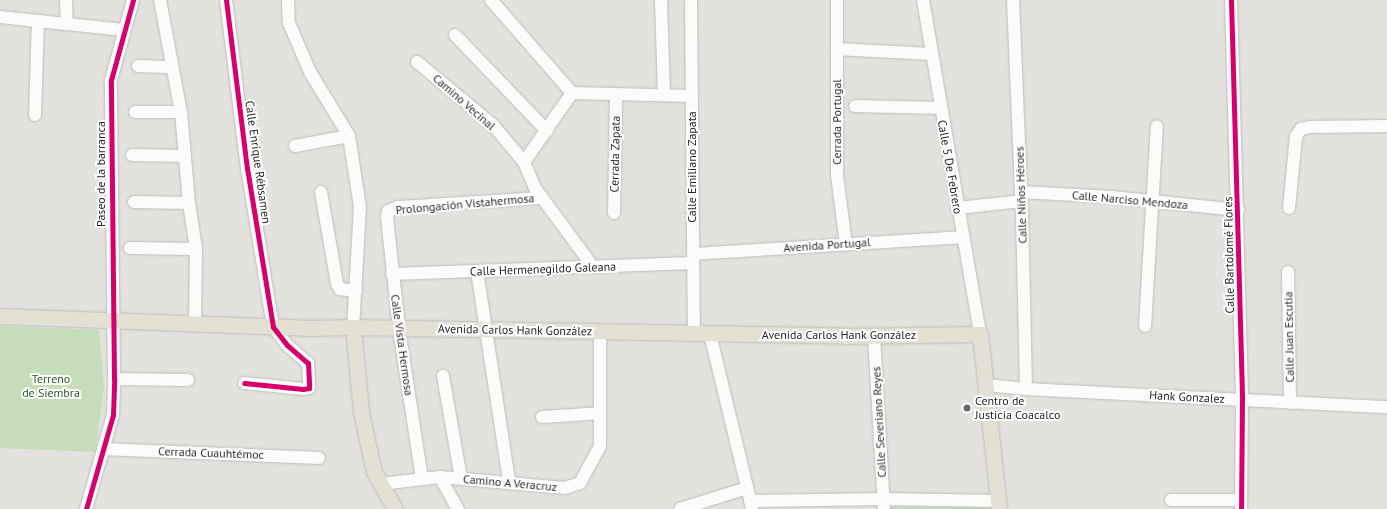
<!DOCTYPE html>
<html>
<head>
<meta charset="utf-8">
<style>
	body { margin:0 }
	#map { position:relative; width:1387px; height:509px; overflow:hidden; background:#e4e2de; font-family:"PT Sans",sans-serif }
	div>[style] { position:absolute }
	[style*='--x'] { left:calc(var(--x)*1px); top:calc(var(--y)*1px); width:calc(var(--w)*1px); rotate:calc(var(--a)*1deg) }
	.green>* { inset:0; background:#c6ddba }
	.roads { filter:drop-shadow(0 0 1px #bebebe) drop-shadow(0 0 1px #bebebe) }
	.minor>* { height:12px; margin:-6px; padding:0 6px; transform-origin:6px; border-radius:6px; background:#fbfbfa }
	.major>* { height:15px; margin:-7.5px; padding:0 7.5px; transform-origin:7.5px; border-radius:7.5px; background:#e3e0d4 }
	.cycleway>* { height:5px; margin:-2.5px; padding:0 2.5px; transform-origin:2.5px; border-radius:2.5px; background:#d6006c }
	.dots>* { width:11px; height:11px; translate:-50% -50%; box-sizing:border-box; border:2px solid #fff; border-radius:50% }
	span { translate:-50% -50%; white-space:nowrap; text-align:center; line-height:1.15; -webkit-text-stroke:4px #fff; paint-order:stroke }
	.street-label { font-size:12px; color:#272727 }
	.park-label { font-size:12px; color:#295a20 }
	.poi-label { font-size:12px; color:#272727 }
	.left { translate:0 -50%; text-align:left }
</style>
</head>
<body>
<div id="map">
	<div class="green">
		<div style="clip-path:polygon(0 326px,99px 330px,104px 388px,95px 452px,0 448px)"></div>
		<div style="clip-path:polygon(890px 507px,992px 507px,992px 509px,890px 509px)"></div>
	</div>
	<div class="roads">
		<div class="minor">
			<div style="--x:66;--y:0;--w:24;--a:88"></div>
			<div style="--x:160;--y:0;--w:114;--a:79.4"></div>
			<div style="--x:181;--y:112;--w:91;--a:85"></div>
			<div style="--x:189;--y:203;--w:47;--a:81.3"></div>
			<div style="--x:196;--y:249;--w:75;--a:90.8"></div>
			<div style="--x:226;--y:0;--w:169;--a:82.9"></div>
			<div style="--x:247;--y:168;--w:161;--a:80.7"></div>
			<div style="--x:273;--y:327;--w:23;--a:52"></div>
			<div style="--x:287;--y:345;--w:28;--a:41"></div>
			<div style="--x:308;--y:363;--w:19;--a:87"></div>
			<div style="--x:309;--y:382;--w:6;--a:90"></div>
			<div style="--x:309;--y:388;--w:6;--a:171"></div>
			<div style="--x:303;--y:389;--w:59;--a:-174.2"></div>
			<div style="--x:288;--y:0;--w:23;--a:88"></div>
			<div style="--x:289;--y:23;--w:53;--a:66.8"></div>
			<div style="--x:310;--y:72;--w:75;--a:58.6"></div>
			<div style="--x:349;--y:136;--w:72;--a:81.2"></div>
			<div style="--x:360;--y:207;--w:120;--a:93.3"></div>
			<div style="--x:491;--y:0;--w:123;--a:48.9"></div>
			<div style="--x:661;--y:0;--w:95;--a:88.2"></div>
			<div style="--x:691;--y:0;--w:334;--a:89.5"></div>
			<div style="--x:837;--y:0;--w:175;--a:90"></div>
			<div style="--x:837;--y:175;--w:70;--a:82.6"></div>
			<div style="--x:923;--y:0;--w:339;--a:80.3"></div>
			<div style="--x:1013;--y:0;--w:211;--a:87.6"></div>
			<div style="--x:1022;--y:211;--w:178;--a:88.7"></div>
			<div style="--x:1231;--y:0;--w:400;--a:88.4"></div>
			<div style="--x:1242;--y:400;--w:109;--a:90.5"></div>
			<div style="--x:0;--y:17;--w:125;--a:6"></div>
			<div style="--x:455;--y:35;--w:133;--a:46.2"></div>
			<div style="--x:837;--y:49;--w:94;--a:3"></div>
			<div style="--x:417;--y:62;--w:99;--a:39.7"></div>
			<div style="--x:493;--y:125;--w:48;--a:50"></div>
			<div style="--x:524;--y:162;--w:28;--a:67"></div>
			<div style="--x:535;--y:188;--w:98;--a:53.7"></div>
			<div style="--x:138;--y:66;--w:34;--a:2"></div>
			<div style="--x:572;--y:93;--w:120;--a:1.4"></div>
			<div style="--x:855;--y:106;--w:85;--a:1.3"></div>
			<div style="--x:135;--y:112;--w:46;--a:0"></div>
			<div style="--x:35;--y:115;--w:94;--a:-88.2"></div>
			<div style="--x:295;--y:146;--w:55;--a:-10.5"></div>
			<div style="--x:132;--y:155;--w:53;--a:1.1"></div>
			<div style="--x:524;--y:162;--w:84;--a:-55.2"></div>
			<div style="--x:321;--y:192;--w:93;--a:80.1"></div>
			<div style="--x:337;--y:284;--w:6;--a:59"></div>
			<div style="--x:340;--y:289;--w:16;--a:7"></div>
			<div style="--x:1021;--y:192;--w:91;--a:3.1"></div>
			<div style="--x:1112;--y:197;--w:127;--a:5.9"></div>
			<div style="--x:134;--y:202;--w:55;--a:1"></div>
			<div style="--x:957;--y:208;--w:65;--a:-6.1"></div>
			<div style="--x:1289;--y:208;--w:72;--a:-84.4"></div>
			<div style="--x:1296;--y:136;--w:9;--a:-54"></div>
			<div style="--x:1301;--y:129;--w:9;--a:-13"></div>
			<div style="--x:1310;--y:127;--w:77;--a:-0.7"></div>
			<div style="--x:614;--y:213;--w:119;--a:-89"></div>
			<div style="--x:130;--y:248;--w:66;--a:0.9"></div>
			<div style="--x:693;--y:254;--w:270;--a:-3.6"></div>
			<div style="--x:477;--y:271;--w:212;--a:81.3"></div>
			<div style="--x:1288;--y:272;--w:131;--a:89.1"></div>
			<div style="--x:392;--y:274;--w:301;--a:-2.1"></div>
			<div style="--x:1145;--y:326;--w:200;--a:-86.6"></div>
			<div style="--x:710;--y:334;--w:179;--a:76.4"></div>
			<div style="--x:874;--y:336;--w:173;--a:86.7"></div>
			<div style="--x:443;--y:376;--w:104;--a:80"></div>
			<div style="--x:114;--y:379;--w:74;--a:0.8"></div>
			<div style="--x:986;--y:385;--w:40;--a:5.7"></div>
			<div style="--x:1026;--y:389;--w:361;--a:2.9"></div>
			<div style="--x:542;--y:417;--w:58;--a:-3.9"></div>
			<div style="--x:103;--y:449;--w:216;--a:2.4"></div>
			<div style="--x:440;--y:477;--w:37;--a:61"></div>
			<div style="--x:422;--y:479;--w:153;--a:-98.7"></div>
			<div style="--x:399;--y:328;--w:111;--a:-96.2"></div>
			<div style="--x:387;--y:218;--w:7;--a:-82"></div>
			<div style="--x:388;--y:211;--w:11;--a:-22"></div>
			<div style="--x:398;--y:207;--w:144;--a:-3.6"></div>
			<div style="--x:381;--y:484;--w:59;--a:-6.8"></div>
			<div style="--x:440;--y:477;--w:125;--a:5"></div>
			<div style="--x:565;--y:488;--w:16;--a:-18"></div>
			<div style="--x:580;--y:483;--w:42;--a:-61.6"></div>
			<div style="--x:600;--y:446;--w:114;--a:-90"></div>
			<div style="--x:1171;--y:500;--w:69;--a:0"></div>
			<div style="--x:750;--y:501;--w:134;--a:-0.9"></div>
			<div style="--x:884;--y:499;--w:114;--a:1"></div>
			<div style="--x:86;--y:509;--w:98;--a:-74"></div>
			<div style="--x:113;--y:415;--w:36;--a:-88"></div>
			<div style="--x:114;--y:379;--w:299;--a:-90.6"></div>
			<div style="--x:111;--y:80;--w:83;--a:-74.6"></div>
			<div style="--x:680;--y:509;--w:70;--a:-17.4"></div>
		</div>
		<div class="major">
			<div style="--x:0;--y:316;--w:308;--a:2.2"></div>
			<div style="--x:308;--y:328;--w:45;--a:-1.3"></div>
			<div style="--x:353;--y:327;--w:493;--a:1"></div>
			<div style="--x:846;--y:336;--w:134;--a:-0.9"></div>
			<div style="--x:980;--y:334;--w:176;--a:83.8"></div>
			<div style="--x:353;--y:327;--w:85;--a:84.6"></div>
			<div style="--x:361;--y:412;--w:61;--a:77.8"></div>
			<div style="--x:374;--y:472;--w:43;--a:60.4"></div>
		</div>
	</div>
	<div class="cycleway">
		<div style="--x:226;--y:0;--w:169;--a:82.9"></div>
		<div style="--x:247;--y:168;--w:161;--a:80.7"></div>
		<div style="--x:273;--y:327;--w:23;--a:52"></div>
		<div style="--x:287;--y:345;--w:28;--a:41"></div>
		<div style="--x:308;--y:363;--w:19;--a:87"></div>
		<div style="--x:309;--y:382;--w:6;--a:90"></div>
		<div style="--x:309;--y:388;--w:6;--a:171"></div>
		<div style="--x:303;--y:389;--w:59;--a:-174.2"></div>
		<div style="--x:1231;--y:0;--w:400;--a:88.4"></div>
		<div style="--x:1242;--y:400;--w:109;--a:90.5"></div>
		<div style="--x:86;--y:509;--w:98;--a:-74"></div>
		<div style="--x:113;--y:415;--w:36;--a:-88"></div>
		<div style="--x:114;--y:379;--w:299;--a:-90.6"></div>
		<div style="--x:111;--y:80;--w:83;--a:-74.6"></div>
	</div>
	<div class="dots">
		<div style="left:967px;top:408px;background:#696867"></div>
	</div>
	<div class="street-label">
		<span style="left:464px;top:102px;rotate:41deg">Camino Vecinal</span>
		<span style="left:837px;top:122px;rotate:-90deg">Cerrada Portugal</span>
		<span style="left:615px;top:154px;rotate:-89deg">Cerrada Zapata</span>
		<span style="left:258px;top:162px;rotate:82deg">Calle Enrique Rébsamen</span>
		<span style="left:692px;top:167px;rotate:-90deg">Calle Emiliano Zapata</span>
		<span style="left:950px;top:167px;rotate:80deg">Calle 5 De Febrero</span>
		<span style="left:101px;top:174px;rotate:-90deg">Paseo de la barranca</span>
		<span style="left:1021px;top:195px;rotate:-92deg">Calle Niños Héroes</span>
		<span style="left:1130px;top:200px;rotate:5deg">Calle Narciso Mendoza</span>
		<span style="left:465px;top:204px;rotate:-5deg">Prolongación Vistahermosa</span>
		<span style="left:827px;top:245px;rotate:-4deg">Avenida Portugal</span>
		<span style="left:1229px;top:255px;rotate:-91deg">Calle Bartolomé Flores</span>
		<span style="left:543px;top:269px;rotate:-2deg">Calle Hermenegildo Galeana</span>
		<span style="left:515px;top:330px;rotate:1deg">Avenida Carlos Hank González</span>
		<span style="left:839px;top:335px">Avenida Carlos Hank González</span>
		<span style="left:1289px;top:337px;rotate:-91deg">Calle Juan Escutia</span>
		<span style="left:402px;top:345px;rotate:82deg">Calle Vista Hermosa</span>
		<span style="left:1187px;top:397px;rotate:3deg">Hank Gonzalez</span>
		<span style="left:879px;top:422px;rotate:-93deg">Calle Severiano Reyes</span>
		<span style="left:211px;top:453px;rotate:2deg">Cerrada Cuauhtémoc</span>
		<span style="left:510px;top:483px;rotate:5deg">Camino A Veracruz</span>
	</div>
	<div class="park-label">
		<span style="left:51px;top:386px">Terreno<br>de Siembra</span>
	</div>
	<div class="poi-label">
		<span class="left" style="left:975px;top:408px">Centro de<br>Justicia Coacalco</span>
	</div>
</div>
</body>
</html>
